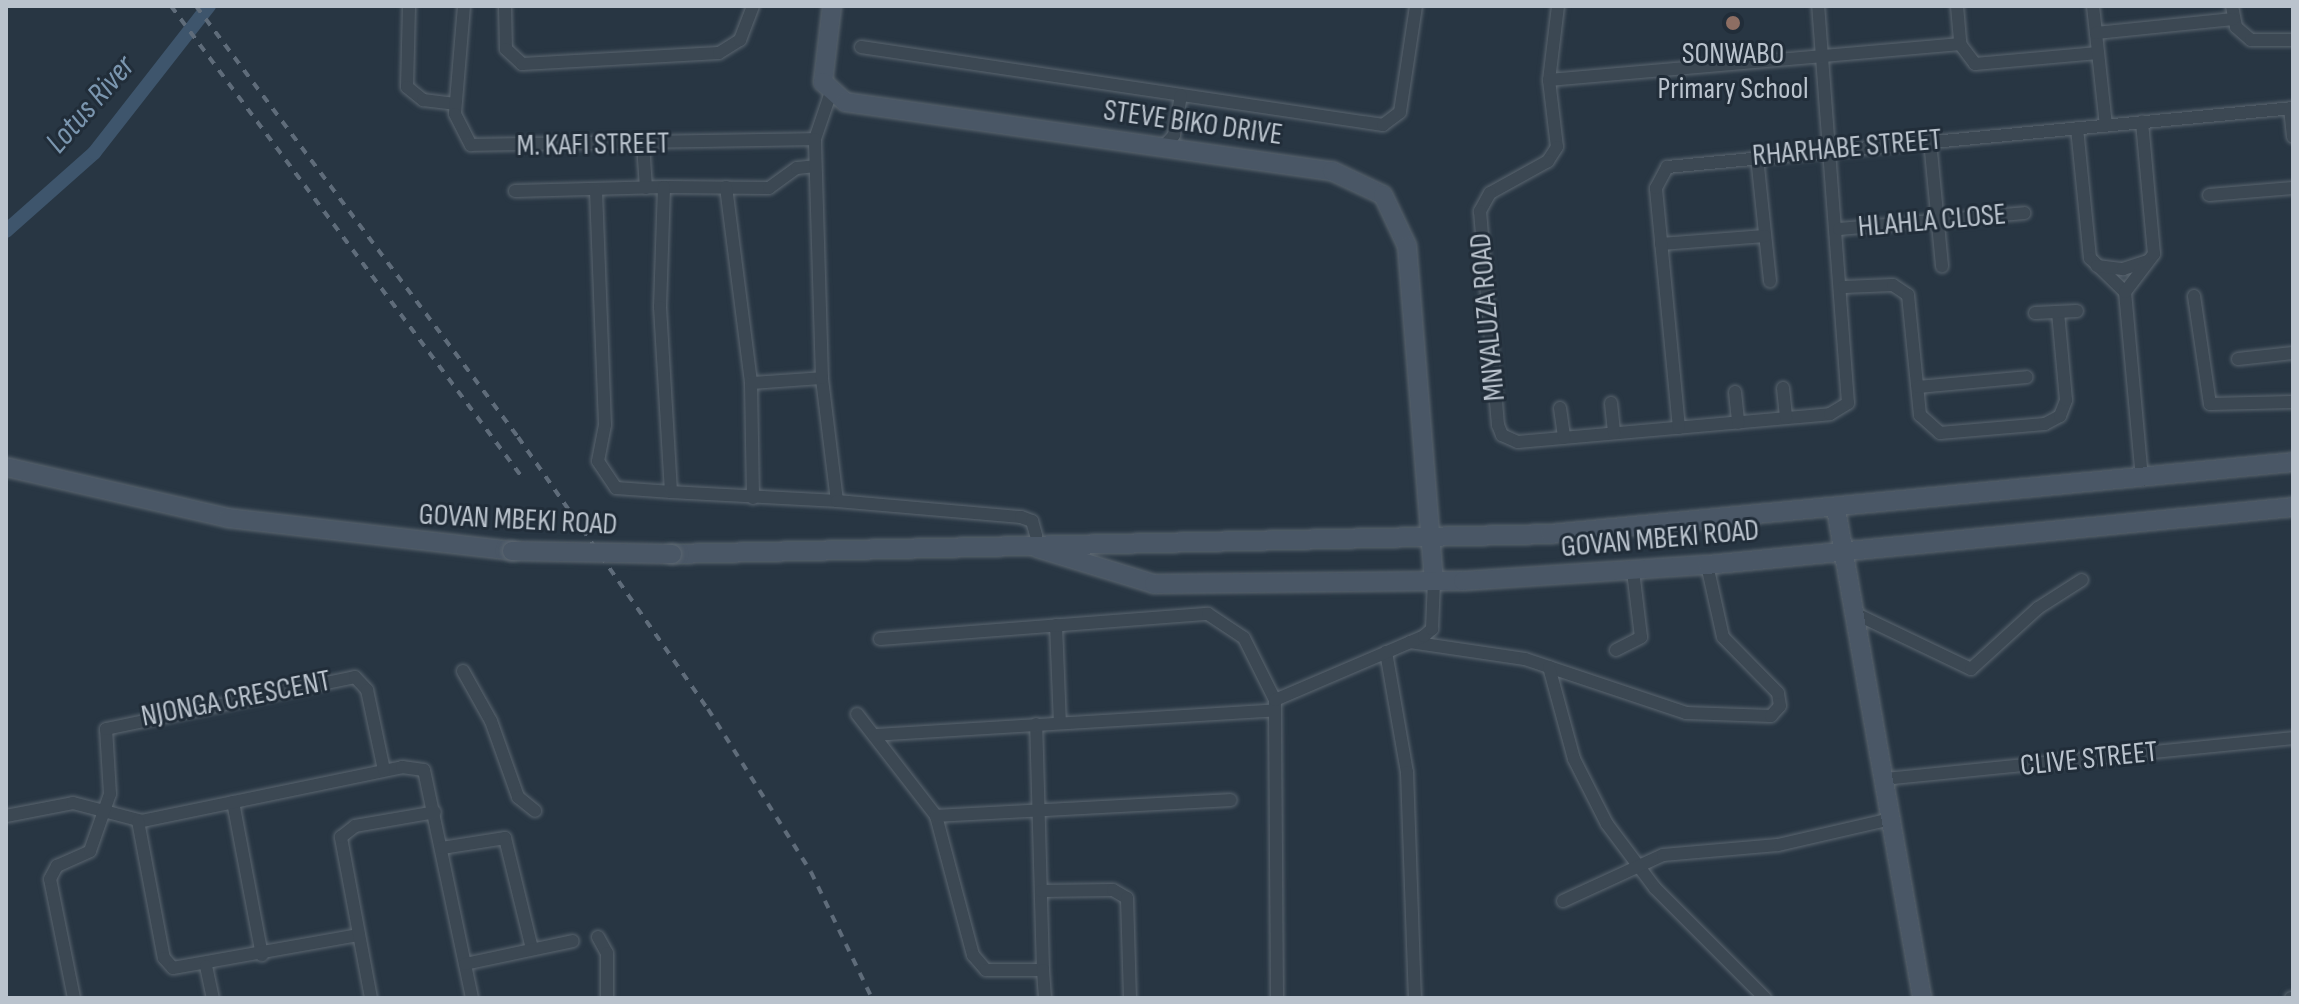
<!DOCTYPE html>
<html>
<head>
<meta charset="utf-8">
<style>
	body { margin:0 }
	#map { position:relative; width:2299px; height:1004px; overflow:hidden; background:#283643; font-family:"Sofia Sans Condensed",sans-serif }
	div>[style] { position:absolute }
	[style*='--x'] { left:calc(var(--x)*1px); top:calc(var(--y)*1px); width:calc(var(--w)*1px); rotate:calc(var(--a)*1deg) }
	.canal>* { height:14px; margin:-7px; padding:0 7px; transform-origin:7px; border-radius:7px; background:#3e556c }
	.roads { filter:drop-shadow(0 0 2px #5b6670) drop-shadow(0 0 2px #5b6670) }
	.street>* { height:12px; margin:-6px; padding:0 6px; transform-origin:6px; border-radius:6px; background:#3c4853 }
	.secondary>* { height:18px; margin:-9px; padding:0 9px; transform-origin:9px; border-radius:9px; background:#4a5766 }
	.rail>* { height:4px; margin-top:-2px; transform-origin:0; background:repeating-linear-gradient(90deg,#5f6c7a 0 8px,transparent 0 16px) }
	.bridges { filter:drop-shadow(0 0 2px #5b6670) drop-shadow(0 0 2px #5b6670) }
	.secondary-bridge>* { height:18px; margin:-9px; padding:0 9px; transform-origin:9px; border-radius:9px; background:#4a5766 }
	.dots>* { width:22px; height:22px; translate:-50% -50%; box-sizing:border-box; border:4px solid #212d39; border-radius:50% }
	span { translate:-50% -50%; white-space:nowrap; text-align:center; line-height:1.15; -webkit-text-stroke:6px #212d39; paint-order:stroke }
	.poi-label { font-size:30px; color:#bac3cd }
	.street-label { font-size:30px; color:#bac3cd }
	.water-label { font-size:32px; color:#7b96af; font-style:italic }
	.frame { position:absolute; inset:0; border:8px solid #bac3cd; pointer-events:none }
</style>
</head>
<body>
<div id="map">
	<div class="canal">
		<div style="--x:6;--y:231;--w:118;--a:-41.6"></div>
		<div style="--x:94;--y:153;--w:187;--a:-52"></div>
	</div>
	<div class="roads">
		<div class="street">
			<div style="--x:409;--y:6;--w:81;--a:91.4"></div>
			<div style="--x:407;--y:87;--w:21;--a:39"></div>
			<div style="--x:423;--y:100;--w:32;--a:7"></div>
			<div style="--x:464;--y:6;--w:108;--a:94.8"></div>
			<div style="--x:455;--y:114;--w:35;--a:63"></div>
			<div style="--x:471;--y:145;--w:344;--a:-1"></div>
			<div style="--x:815;--y:139;--w:46;--a:-71.2"></div>
			<div style="--x:505;--y:6;--w:43;--a:88.7"></div>
			<div style="--x:506;--y:49;--w:22;--a:43"></div>
			<div style="--x:522;--y:64;--w:197;--a:-3.2"></div>
			<div style="--x:719;--y:53;--w:25;--a:-32"></div>
			<div style="--x:740;--y:40;--w:36;--a:-69"></div>
			<div style="--x:1558;--y:6;--w:75;--a:96.9"></div>
			<div style="--x:1549;--y:80;--w:67;--a:83.2"></div>
			<div style="--x:1557;--y:147;--w:17;--a:123"></div>
			<div style="--x:1548;--y:161;--w:66;--a:151.1"></div>
			<div style="--x:1490;--y:193;--w:21;--a:119"></div>
			<div style="--x:1480;--y:211;--w:215;--a:85.2"></div>
			<div style="--x:1498;--y:425;--w:11;--a:68"></div>
			<div style="--x:1502;--y:435;--w:17;--a:24"></div>
			<div style="--x:1518;--y:442;--w:313;--a:-5.1"></div>
			<div style="--x:1830;--y:414;--w:21;--a:-31"></div>
			<div style="--x:1848;--y:403;--w:398;--a:-94.3"></div>
			<div style="--x:1957;--y:6;--w:38;--a:85"></div>
			<div style="--x:1960;--y:44;--w:25;--a:53"></div>
			<div style="--x:1975;--y:64;--w:123;--a:-5.1"></div>
			<div style="--x:2093;--y:6;--w:120;--a:83.8"></div>
			<div style="--x:2232;--y:6;--w:21;--a:79"></div>
			<div style="--x:2236;--y:27;--w:20;--a:41"></div>
			<div style="--x:2251;--y:40;--w:42;--a:0"></div>
			<div style="--x:2096;--y:33;--w:138;--a:-5.8"></div>
			<div style="--x:861;--y:47;--w:528;--a:8.5"></div>
			<div style="--x:1383;--y:125;--w:21;--a:-37"></div>
			<div style="--x:1400;--y:112;--w:107;--a:-81.4"></div>
			<div style="--x:1549;--y:80;--w:413;--a:-5"></div>
			<div style="--x:2290;--y:108;--w:29;--a:84"></div>
			<div style="--x:2077;--y:128;--w:131;--a:84.3"></div>
			<div style="--x:2090;--y:258;--w:49;--a:44.2"></div>
			<div style="--x:2125;--y:292;--w:189;--a:84.8"></div>
			<div style="--x:1930;--y:141;--w:126;--a:84.5"></div>
			<div style="--x:643;--y:144;--w:44;--a:86.1"></div>
			<div style="--x:1163;--y:147;--w:16;--a:-47"></div>
			<div style="--x:1174;--y:135;--w:40;--a:-80"></div>
			<div style="--x:1757;--y:157;--w:125;--a:84"></div>
			<div style="--x:664;--y:187;--w:105;--a:0.5"></div>
			<div style="--x:769;--y:188;--w:34;--a:-36"></div>
			<div style="--x:797;--y:168;--w:18;--a:-6"></div>
			<div style="--x:726;--y:187;--w:198;--a:82.7"></div>
			<div style="--x:751;--y:383;--w:115;--a:89"></div>
			<div style="--x:515;--y:191;--w:149;--a:-1.5"></div>
			<div style="--x:664;--y:187;--w:120;--a:91.9"></div>
			<div style="--x:660;--y:307;--w:185;--a:86.6"></div>
			<div style="--x:671;--y:492;--w:55;--a:-175.8"></div>
			<div style="--x:616;--y:488;--w:32;--a:-124"></div>
			<div style="--x:598;--y:461;--w:37;--a:-79"></div>
			<div style="--x:605;--y:425;--w:235;--a:-92.2"></div>
			<div style="--x:2209;--y:195;--w:84;--a:-4.8"></div>
			<div style="--x:1839;--y:229;--w:186;--a:-4.9"></div>
			<div style="--x:1661;--y:244;--w:104;--a:-4.4"></div>
			<div style="--x:2097;--y:266;--w:26;--a:7"></div>
			<div style="--x:2123;--y:269;--w:26;--a:-18"></div>
			<div style="--x:1844;--y:287;--w:49;--a:-2.3"></div>
			<div style="--x:1893;--y:285;--w:18;--a:34"></div>
			<div style="--x:1908;--y:295;--w:121;--a:84.3"></div>
			<div style="--x:1920;--y:415;--w:27;--a:42"></div>
			<div style="--x:1940;--y:433;--w:105;--a:-4.9"></div>
			<div style="--x:2045;--y:424;--w:17;--a:-28"></div>
			<div style="--x:2060;--y:416;--w:17;--a:-69"></div>
			<div style="--x:2066;--y:400;--w:88;--a:-95.2"></div>
			<div style="--x:2125;--y:292;--w:48;--a:-52.7"></div>
			<div style="--x:2154;--y:254;--w:133;--a:-95.2"></div>
			<div style="--x:2194;--y:296;--w:109;--a:81.6"></div>
			<div style="--x:2210;--y:404;--w:83;--a:-1.4"></div>
			<div style="--x:2035;--y:313;--w:42;--a:-2.7"></div>
			<div style="--x:2238;--y:359;--w:55;--a:-6.2"></div>
			<div style="--x:751;--y:383;--w:71;--a:-4"></div>
			<div style="--x:1918;--y:387;--w:109;--a:-5.2"></div>
			<div style="--x:1783;--y:388;--w:30;--a:84"></div>
			<div style="--x:1735;--y:392;--w:31;--a:84"></div>
			<div style="--x:1611;--y:403;--w:30;--a:84"></div>
			<div style="--x:1560;--y:408;--w:30;--a:82"></div>
			<div style="--x:1679;--y:428;--w:241;--a:-95.5"></div>
			<div style="--x:1656;--y:188;--w:24;--a:-62"></div>
			<div style="--x:1667;--y:167;--w:629;--a:-5.38"></div>
			<div style="--x:671;--y:492;--w:166;--a:3.1"></div>
			<div style="--x:837;--y:501;--w:124;--a:-97"></div>
			<div style="--x:822;--y:378;--w:239;--a:-91.7"></div>
			<div style="--x:837;--y:501;--w:185;--a:5"></div>
			<div style="--x:1021;--y:517;--w:12;--a:20"></div>
			<div style="--x:1032;--y:521;--w:15;--a:74"></div>
			<div style="--x:1852;--y:612;--w:132;--a:25.6"></div>
			<div style="--x:1971;--y:669;--w:91;--a:-42.3"></div>
			<div style="--x:2038;--y:608;--w:52;--a:-32.5"></div>
			<div style="--x:1056;--y:625;--w:98;--a:87.7"></div>
			<div style="--x:880;--y:639;--w:329;--a:-4.4"></div>
			<div style="--x:1208;--y:614;--w:43;--a:33.7"></div>
			<div style="--x:1244;--y:638;--w:69;--a:63.4"></div>
			<div style="--x:1410;--y:642;--w:116;--a:8.4"></div>
			<div style="--x:1525;--y:659;--w:170;--a:18.5"></div>
			<div style="--x:1686;--y:713;--w:85;--a:2"></div>
			<div style="--x:1771;--y:716;--w:13;--a:-48"></div>
			<div style="--x:1780;--y:706;--w:13;--a:-99"></div>
			<div style="--x:1778;--y:693;--w:78;--a:-134.5"></div>
			<div style="--x:1723;--y:637;--w:74;--a:-102.5"></div>
			<div style="--x:1616;--y:650;--w:28;--a:-27"></div>
			<div style="--x:1641;--y:637;--w:66;--a:-96.9"></div>
			<div style="--x:1386;--y:652;--w:122;--a:80.1"></div>
			<div style="--x:1407;--y:772;--w:226;--a:88"></div>
			<div style="--x:1549;--y:667;--w:95;--a:74.8"></div>
			<div style="--x:1574;--y:759;--w:73;--a:63.1"></div>
			<div style="--x:1607;--y:824;--w:80;--a:53.1"></div>
			<div style="--x:1655;--y:888;--w:156;--a:45"></div>
			<div style="--x:463;--y:671;--w:57;--a:60.8"></div>
			<div style="--x:491;--y:721;--w:81;--a:70.4"></div>
			<div style="--x:518;--y:797;--w:22;--a:39"></div>
			<div style="--x:857;--y:714;--w:129;--a:52.2"></div>
			<div style="--x:936;--y:816;--w:144;--a:75.1"></div>
			<div style="--x:973;--y:955;--w:20;--a:49"></div>
			<div style="--x:986;--y:970;--w:57;--a:0"></div>
			<div style="--x:1043;--y:970;--w:246;--a:-91.6"></div>
			<div style="--x:874;--y:735;--w:398;--a:-3.5"></div>
			<div style="--x:1884;--y:779;--w:411;--a:-5.7"></div>
			<div style="--x:233;--y:802;--w:156;--a:79.3"></div>
			<div style="--x:6;--y:816;--w:68;--a:-11"></div>
			<div style="--x:73;--y:803;--w:71;--a:14.6"></div>
			<div style="--x:142;--y:821;--w:266;--a:-11.7"></div>
			<div style="--x:402;--y:767;--w:22;--a:8"></div>
			<div style="--x:424;--y:770;--w:233;--a:78.1"></div>
			<div style="--x:936;--y:816;--w:295;--a:-3.1"></div>
			<div style="--x:138;--y:821;--w:139;--a:79.3"></div>
			<div style="--x:164;--y:958;--w:13;--a:48"></div>
			<div style="--x:173;--y:968;--w:189;--a:-10.1"></div>
			<div style="--x:442;--y:848;--w:64;--a:-9"></div>
			<div style="--x:505;--y:838;--w:114;--a:76.3"></div>
			<div style="--x:1041;--y:891;--w:72;--a:-0.8"></div>
			<div style="--x:1113;--y:890;--w:16;--a:30"></div>
			<div style="--x:1127;--y:898;--w:100;--a:88.3"></div>
			<div style="--x:1563;--y:901;--w:110;--a:-24.7"></div>
			<div style="--x:1663;--y:855;--w:115;--a:-5"></div>
			<div style="--x:1778;--y:845;--w:116;--a:-13"></div>
			<div style="--x:598;--y:937;--w:18;--a:61"></div>
			<div style="--x:607;--y:953;--w:45;--a:90"></div>
			<div style="--x:465;--y:964;--w:110;--a:-12"></div>
			<div style="--x:206;--y:966;--w:33;--a:78"></div>
			<div style="--x:1043;--y:970;--w:28;--a:86"></div>
			<div style="--x:74;--y:998;--w:121;--a:-101.4"></div>
			<div style="--x:50;--y:879;--w:15;--a:-62"></div>
			<div style="--x:57;--y:866;--w:36;--a:-24"></div>
			<div style="--x:90;--y:851;--w:60;--a:-70.7"></div>
			<div style="--x:110;--y:794;--w:65;--a:-93.5"></div>
			<div style="--x:106;--y:729;--w:254;--a:-11.8"></div>
			<div style="--x:355;--y:677;--w:18;--a:47"></div>
			<div style="--x:367;--y:690;--w:82;--a:78"></div>
			<div style="--x:371;--y:998;--w:164;--a:-100.6"></div>
			<div style="--x:341;--y:837;--w:18;--a:-38"></div>
			<div style="--x:355;--y:826;--w:81;--a:-9.9"></div>
			<div style="--x:1277;--y:998;--w:298;--a:-90.4"></div>
			<div style="--x:1275;--y:700;--w:162;--a:-23.2"></div>
			<div style="--x:1424;--y:636;--w:11;--a:-41"></div>
			<div style="--x:1432;--y:629;--w:48;--a:-87.6"></div>
			<div style="--x:2291;--y:998;--w:2;--a:0"></div>
		</div>
		<div class="secondary">
			<div style="--x:832;--y:6;--w:77;--a:96.8"></div>
			<div style="--x:823;--y:82;--w:30;--a:42"></div>
			<div style="--x:845;--y:102;--w:492;--a:8.1"></div>
			<div style="--x:1332;--y:171;--w:56;--a:25.2"></div>
			<div style="--x:1383;--y:195;--w:56;--a:64.8"></div>
			<div style="--x:1407;--y:246;--w:336;--a:85.4"></div>
			<div style="--x:6;--y:467;--w:228;--a:12.9"></div>
			<div style="--x:228;--y:518;--w:286;--a:6.6"></div>
			<div style="--x:1836;--y:509;--w:497;--a:80"></div>
			<div style="--x:1037;--y:548;--w:122;--a:17.1"></div>
			<div style="--x:1154;--y:584;--w:309;--a:-0.6"></div>
			<div style="--x:1463;--y:581;--w:245;--a:-3.8"></div>
			<div style="--x:1707;--y:565;--w:589;--a:-5.65"></div>
			<div style="--x:672;--y:554;--w:878;--a:-1.3"></div>
			<div style="--x:1550;--y:534;--w:746;--a:-5.53"></div>
		</div>
	</div>
	<div class="rail">
		<div style="--x:171;--y:6;--w:587;--a:53.31"></div>
		<div style="--x:196;--y:6;--w:538;--a:53.24"></div>
		<div style="--x:518;--y:437;--w:332;--a:55.1"></div>
		<div style="--x:708;--y:709;--w:193;--a:57.7"></div>
		<div style="--x:811;--y:872;--w:140;--a:64.2"></div>
	</div>
	<div class="bridges">
		<div class="secondary-bridge">
			<div style="--x:512;--y:551;--w:160;--a:1.1"></div>
		</div>
	</div>
	<div class="dots">
		<div style="left:1733px;top:23px;background:#8d6e63"></div>
	</div>
	<div class="poi-label">
		<span style="left:1733px;top:71px">SONWABO<br>Primary School</span>
	</div>
	<div class="street-label">
		<span style="left:1193px;top:123px;rotate:8deg">STEVE BIKO DRIVE</span>
		<span style="left:593px;top:145px;rotate:-1deg">M. KAFI STREET</span>
		<span style="left:1847px;top:148px;rotate:-5deg">RHARHABE STREET</span>
		<span style="left:1932px;top:221px;rotate:-5deg">HLAHLA CLOSE</span>
		<span style="left:1488px;top:317px;rotate:-95deg">MNYALUZA ROAD</span>
		<span style="left:518px;top:520px;rotate:3deg">GOVAN MBEKI ROAD</span>
		<span style="left:1660px;top:539px;rotate:-5deg">GOVAN MBEKI ROAD</span>
		<span style="left:236px;top:699px;rotate:-11deg">NJONGA CRESCENT</span>
		<span style="left:2089px;top:759px;rotate:-6deg">CLIVE STREET</span>
	</div>
	<div class="water-label">
		<span style="left:91px;top:105px;rotate:-49deg">Lotus River</span>
	</div>
	<div class="frame"></div>
</div>
</body>
</html>
